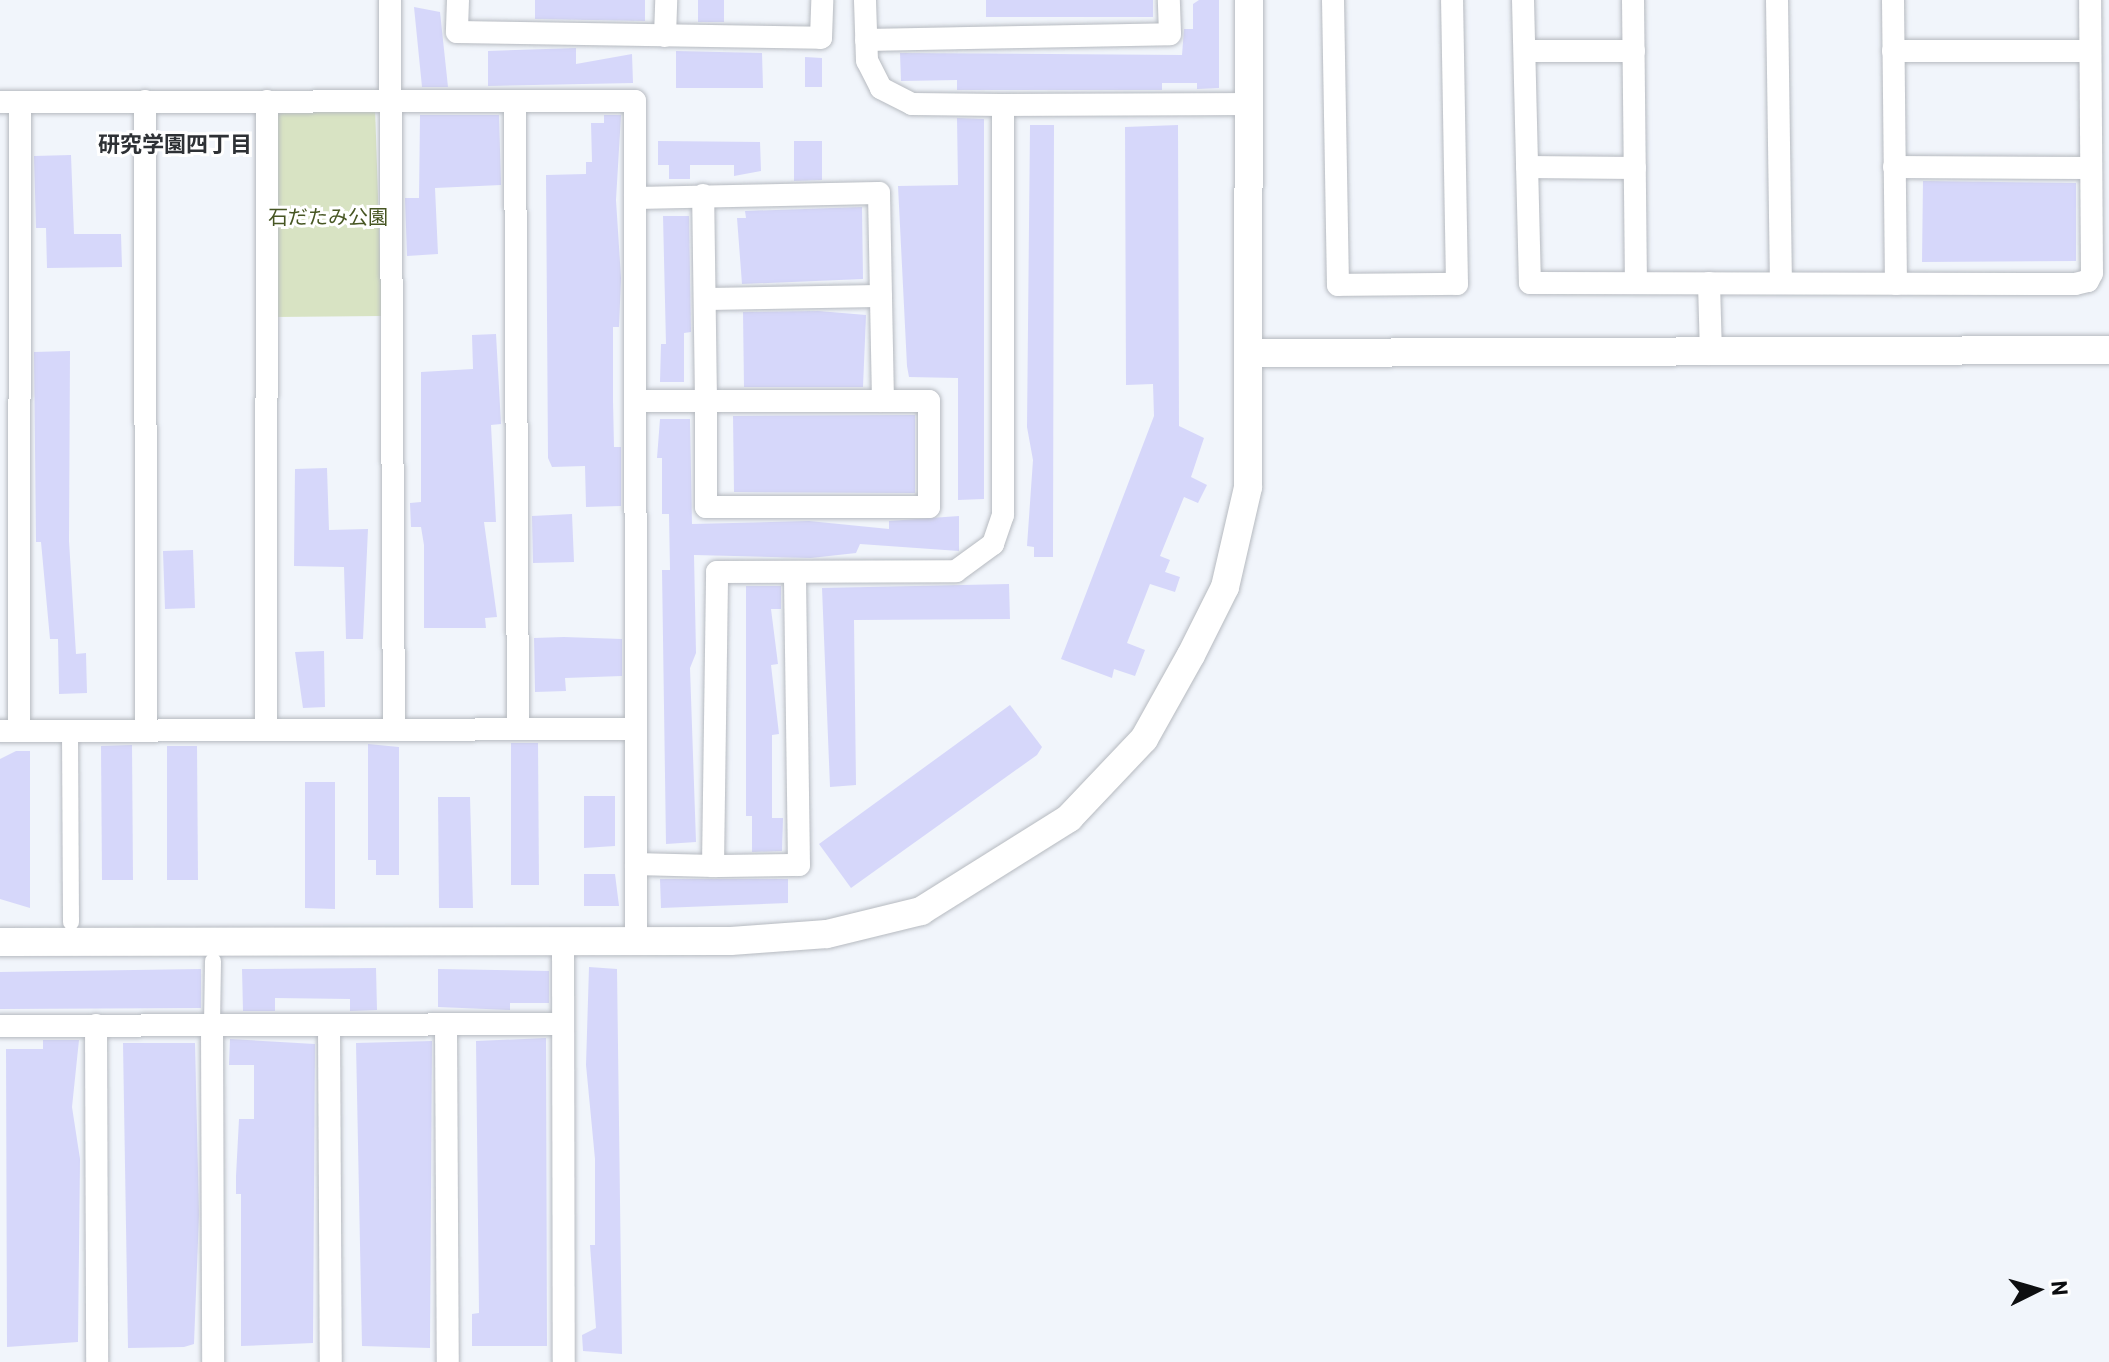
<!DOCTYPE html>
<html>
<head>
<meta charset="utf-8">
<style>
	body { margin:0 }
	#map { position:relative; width:2109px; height:1362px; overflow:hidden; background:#f1f5fb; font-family:Barlow,"Noto Sans JP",sans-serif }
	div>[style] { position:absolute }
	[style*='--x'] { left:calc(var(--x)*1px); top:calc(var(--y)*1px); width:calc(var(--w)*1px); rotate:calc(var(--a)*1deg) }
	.green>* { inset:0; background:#d8e3c3 }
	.building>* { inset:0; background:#d6d7fa }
	.roads { filter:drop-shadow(0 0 2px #b6bac0) drop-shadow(0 0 2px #b6bac0) }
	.pedestrian>* { height:16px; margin:-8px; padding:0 8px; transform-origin:8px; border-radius:8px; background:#fff }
	.minor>* { height:22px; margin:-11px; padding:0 11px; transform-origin:11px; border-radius:11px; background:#fff }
	.tertiary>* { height:28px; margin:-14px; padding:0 14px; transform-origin:14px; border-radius:14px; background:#fff }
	span { translate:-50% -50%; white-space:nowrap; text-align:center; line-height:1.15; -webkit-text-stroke:6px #fff; paint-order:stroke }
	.park-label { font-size:20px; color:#475623 }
	.neighbourhood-label { font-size:22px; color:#2e3135; font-weight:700 }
	.north { position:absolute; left:1997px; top:1250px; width:80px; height:80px; -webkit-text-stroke:6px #fff; paint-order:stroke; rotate:85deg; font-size:22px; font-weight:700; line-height:32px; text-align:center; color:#0d0e10 }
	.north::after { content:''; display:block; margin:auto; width:28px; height:36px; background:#0d0e10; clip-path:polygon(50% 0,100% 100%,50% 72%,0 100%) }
</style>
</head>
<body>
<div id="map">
	<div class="green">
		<div style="clip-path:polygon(375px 107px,382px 316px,275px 317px,273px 117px,282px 109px)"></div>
	</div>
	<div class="building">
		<div style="clip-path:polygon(535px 0,645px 0,645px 21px,535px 19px)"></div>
		<div style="clip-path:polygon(698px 0,724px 0,724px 22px,698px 22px)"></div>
		<div style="clip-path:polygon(986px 0,1153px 0,1153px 17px,986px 17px)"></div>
		<div style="clip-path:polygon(1199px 0,1219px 0,1219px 88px,1197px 89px,1197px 83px,1162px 83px,1162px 90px,957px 90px,957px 80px,901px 81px,900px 53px,1182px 55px,1184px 29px,1193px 29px,1193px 4px)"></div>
		<div style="clip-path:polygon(414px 7px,440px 12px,448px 87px,422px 87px)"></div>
		<div style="clip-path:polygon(576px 48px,576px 64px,632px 54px,633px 83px,488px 86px,488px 51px)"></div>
		<div style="clip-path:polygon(676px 51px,762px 53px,763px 88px,676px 88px)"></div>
		<div style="clip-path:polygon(805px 57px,822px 58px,822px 87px,805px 87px)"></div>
		<div style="clip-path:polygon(420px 115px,499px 115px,501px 185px,435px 188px,438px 254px,407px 256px,405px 198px,419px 198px)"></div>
		<div style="clip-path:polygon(604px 115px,621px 115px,616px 200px,621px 278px,619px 327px,613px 327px,613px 401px,614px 447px,621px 447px,621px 506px,586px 507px,585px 466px,552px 467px,548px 458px,546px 175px,586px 174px,586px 162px,592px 162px,591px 123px,604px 123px)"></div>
		<div style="clip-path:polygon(957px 118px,984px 119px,984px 499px,958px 500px,958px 378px,909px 377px,907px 366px,898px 186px,958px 185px)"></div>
		<div style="clip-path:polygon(1030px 125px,1054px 125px,1053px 557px,1034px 557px,1034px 547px,1027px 546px,1033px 460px,1027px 427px)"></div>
		<div style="clip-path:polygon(1178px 125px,1179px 426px,1204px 438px,1191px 477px,1207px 485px,1198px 503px,1184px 497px,1160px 556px,1170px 560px,1165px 572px,1180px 577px,1175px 592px,1150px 584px,1127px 643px,1145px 650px,1135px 676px,1114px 669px,1112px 678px,1061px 659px,1154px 416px,1153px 384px,1126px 385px,1125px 127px)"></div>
		<div style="clip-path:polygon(658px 141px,760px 142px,761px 171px,734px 176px,734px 165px,690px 165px,690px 179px,669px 179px,669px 165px,658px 165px)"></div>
		<div style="clip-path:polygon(794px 141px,822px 141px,822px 180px,794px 181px)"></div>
		<div style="clip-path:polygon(71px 155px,74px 234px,121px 234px,122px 267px,47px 268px,46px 228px,36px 228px,34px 156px)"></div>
		<div style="clip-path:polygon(1923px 181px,2076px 183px,2076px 261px,1922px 262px)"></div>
		<div style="clip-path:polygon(862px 207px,863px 279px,742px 284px,737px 218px,746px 218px,745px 211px)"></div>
		<div style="clip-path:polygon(663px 216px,689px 216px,691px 332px,684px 333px,684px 382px,660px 382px,661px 344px,666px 344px)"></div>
		<div style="clip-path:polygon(818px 311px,866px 315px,863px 387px,744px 387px,743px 312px)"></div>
		<div style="clip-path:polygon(496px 334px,501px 424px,491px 425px,496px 522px,484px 522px,497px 617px,485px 618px,486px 628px,424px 628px,424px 545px,421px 527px,411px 527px,410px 503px,421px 502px,421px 372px,473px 369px,472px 335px)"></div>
		<div style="clip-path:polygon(70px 351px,69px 541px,76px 654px,86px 653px,87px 693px,59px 694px,58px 639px,50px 639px,41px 542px,36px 542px,34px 352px)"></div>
		<div style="clip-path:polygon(915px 415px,915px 493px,734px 492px,733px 416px)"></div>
		<div style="clip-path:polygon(660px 419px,690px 419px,692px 524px,809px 521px,889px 529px,889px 521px,959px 516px,959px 551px,860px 544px,856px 553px,811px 558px,694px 555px,696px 653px,690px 668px,696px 842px,666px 844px,662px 570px,670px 570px,669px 514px,662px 514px,662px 458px,657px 458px)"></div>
		<div style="clip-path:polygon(327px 468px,329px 530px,368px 529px,363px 639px,346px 639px,344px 567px,294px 566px,295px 469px)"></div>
		<div style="clip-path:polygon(572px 514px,574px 562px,533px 563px,532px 516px)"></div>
		<div style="clip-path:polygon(193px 550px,195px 608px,165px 609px,163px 551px)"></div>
		<div style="clip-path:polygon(1009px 584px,1010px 619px,854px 620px,856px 785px,830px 787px,822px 588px)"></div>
		<div style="clip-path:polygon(746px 586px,781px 586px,781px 609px,771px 609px,778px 664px,771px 665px,779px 734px,772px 735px,772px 818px,783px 818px,782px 851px,752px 852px,752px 816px,746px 816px)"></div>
		<div style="clip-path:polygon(564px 637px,622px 639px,622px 676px,565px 678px,566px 691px,535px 692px,534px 638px)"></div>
		<div style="clip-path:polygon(324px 651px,325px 707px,303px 708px,295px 652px)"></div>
		<div style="clip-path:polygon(1010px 705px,1042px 747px,1037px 755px,851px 888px,819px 844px)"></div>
		<div style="clip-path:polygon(511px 743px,538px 743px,539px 885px,511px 885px)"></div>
		<div style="clip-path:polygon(368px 744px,399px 747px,399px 875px,376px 875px,376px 860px,368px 860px)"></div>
		<div style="clip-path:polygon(132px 745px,133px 880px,102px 880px,101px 746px)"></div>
		<div style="clip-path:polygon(167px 746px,197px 746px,198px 880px,167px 880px)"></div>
		<div style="clip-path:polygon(16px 751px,30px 751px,30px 908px,0 899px,0 759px)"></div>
		<div style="clip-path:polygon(305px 782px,335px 782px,335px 909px,305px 908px)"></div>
		<div style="clip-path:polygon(584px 796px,615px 796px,615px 846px,584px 848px)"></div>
		<div style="clip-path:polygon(438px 797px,470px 797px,473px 908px,439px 908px)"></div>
		<div style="clip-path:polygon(584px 874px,615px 874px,619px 906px,584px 906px)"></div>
		<div style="clip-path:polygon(660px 879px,788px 879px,788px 903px,661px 908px)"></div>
		<div style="clip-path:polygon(589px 967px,617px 969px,622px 1354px,583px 1351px,582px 1335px,596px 1328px,590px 1245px,595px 1245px,595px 1159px,586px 1065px)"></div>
		<div style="clip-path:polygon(376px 968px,377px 1010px,350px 1011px,350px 999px,275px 998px,275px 1011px,243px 1011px,242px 969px)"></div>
		<div style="clip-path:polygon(201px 969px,201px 1008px,0 1009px,0 972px)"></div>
		<div style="clip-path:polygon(438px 969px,549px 971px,549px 1003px,510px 1003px,510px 1010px,438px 1007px)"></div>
		<div style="clip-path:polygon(546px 1038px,547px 1346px,472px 1346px,472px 1314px,479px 1313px,476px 1041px)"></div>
		<div style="clip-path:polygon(230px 1039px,315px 1044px,313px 1343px,241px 1346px,241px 1194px,236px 1194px,236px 1176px,239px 1119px,254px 1119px,254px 1065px,229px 1065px)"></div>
		<div style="clip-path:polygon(43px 1040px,79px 1040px,72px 1107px,80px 1159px,78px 1342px,7px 1347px,6px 1049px,43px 1049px)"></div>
		<div style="clip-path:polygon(432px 1041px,430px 1348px,362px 1346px,356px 1043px)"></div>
		<div style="clip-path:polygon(123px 1043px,195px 1043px,199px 1215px,194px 1344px,184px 1347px,128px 1348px)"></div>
	</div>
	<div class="roads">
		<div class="pedestrian">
			<div style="--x:70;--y:731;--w:191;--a:89.7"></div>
			<div style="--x:212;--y:1025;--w:64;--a:-89.1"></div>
		</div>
		<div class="minor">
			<div style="--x:390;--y:0;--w:730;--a:89.69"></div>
			<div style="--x:458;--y:0;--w:32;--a:92"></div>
			<div style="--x:457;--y:32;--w:364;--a:0.9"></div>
			<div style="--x:821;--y:38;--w:38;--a:-88"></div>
			<div style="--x:1333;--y:0;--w:285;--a:89"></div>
			<div style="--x:1338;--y:285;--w:119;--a:-0.5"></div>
			<div style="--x:1457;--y:284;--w:284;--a:-91"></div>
			<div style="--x:1523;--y:0;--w:283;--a:88.6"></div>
			<div style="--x:1530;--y:283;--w:545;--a:0.11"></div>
			<div style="--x:2075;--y:284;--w:13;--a:-13"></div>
			<div style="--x:2088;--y:281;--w:9;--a:-63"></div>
			<div style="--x:2092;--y:273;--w:273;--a:-90.4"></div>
			<div style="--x:1633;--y:0;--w:283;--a:89.4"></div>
			<div style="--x:1777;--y:0;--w:283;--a:89.2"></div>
			<div style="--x:1893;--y:0;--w:284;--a:89.4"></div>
			<div style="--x:665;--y:36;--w:36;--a:-88"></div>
			<div style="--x:866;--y:40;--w:304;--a:-1.1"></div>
			<div style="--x:1170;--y:34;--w:34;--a:-92"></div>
			<div style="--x:1525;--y:51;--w:109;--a:0"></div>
			<div style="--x:1893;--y:51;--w:197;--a:0"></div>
			<div style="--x:145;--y:101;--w:630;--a:89.91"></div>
			<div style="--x:515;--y:101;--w:628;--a:89.73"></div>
			<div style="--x:0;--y:102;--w:635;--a:-0.09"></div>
			<div style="--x:635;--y:101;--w:840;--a:89.93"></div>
			<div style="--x:1003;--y:105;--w:245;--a:-0.2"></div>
			<div style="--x:1527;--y:167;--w:108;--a:0.5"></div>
			<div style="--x:1894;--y:167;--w:197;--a:0.3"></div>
			<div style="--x:635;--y:198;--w:244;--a:-1.2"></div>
			<div style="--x:879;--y:193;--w:208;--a:88.9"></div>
			<div style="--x:1709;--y:283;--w:71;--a:88.4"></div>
			<div style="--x:705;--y:299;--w:176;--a:-1"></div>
			<div style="--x:635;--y:401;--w:294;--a:0"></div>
			<div style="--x:929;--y:401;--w:106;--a:90"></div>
			<div style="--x:929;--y:507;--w:223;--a:180"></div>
			<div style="--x:706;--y:507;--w:106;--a:-90"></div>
			<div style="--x:706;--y:401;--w:206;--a:-90.8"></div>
			<div style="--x:266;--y:730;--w:629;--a:-89.91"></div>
			<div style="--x:0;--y:731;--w:636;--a:-0.18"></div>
			<div style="--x:19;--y:731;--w:629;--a:-89.91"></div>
			<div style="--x:636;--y:864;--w:77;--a:1.5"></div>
			<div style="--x:713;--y:866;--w:294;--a:-89.2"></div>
			<div style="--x:717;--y:572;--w:239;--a:-0.2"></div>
			<div style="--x:956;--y:571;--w:46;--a:-36.1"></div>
			<div style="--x:993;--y:544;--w:31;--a:-71"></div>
			<div style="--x:1003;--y:515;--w:410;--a:-90"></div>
			<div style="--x:1003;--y:105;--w:91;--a:-179.4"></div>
			<div style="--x:912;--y:104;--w:35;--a:-153"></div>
			<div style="--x:881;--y:88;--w:30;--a:-117"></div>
			<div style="--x:867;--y:61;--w:61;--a:-91.9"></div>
			<div style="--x:713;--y:866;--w:86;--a:-0.7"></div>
			<div style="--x:799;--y:865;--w:291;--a:-90.8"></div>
			<div style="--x:563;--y:942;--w:420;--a:89.9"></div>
			<div style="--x:96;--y:1025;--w:337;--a:89.8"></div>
			<div style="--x:212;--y:1025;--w:337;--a:89.8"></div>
			<div style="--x:329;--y:1025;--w:337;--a:89.7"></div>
			<div style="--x:446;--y:1025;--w:337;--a:89.7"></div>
			<div style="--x:0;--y:1026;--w:563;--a:-0.2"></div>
		</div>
		<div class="tertiary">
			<div style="--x:1250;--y:353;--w:859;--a:-0.2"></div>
			<div style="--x:0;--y:942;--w:731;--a:-0.08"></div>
			<div style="--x:731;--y:941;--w:96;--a:-4.2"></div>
			<div style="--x:827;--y:934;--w:97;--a:-13.7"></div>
			<div style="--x:921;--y:911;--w:175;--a:-32.1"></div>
			<div style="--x:1069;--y:818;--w:109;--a:-46.5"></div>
			<div style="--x:1144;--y:739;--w:96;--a:-60.8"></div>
			<div style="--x:1191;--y:655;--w:76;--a:-63.4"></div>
			<div style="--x:1225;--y:587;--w:103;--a:-77"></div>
			<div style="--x:1248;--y:487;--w:487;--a:-89.9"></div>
		</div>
	</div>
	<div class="park-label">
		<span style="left:328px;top:216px">石だたみ公園</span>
	</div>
	<div class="neighbourhood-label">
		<span style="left:175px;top:144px">研究学園四丁目</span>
	</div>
	<div class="north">N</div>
</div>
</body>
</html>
